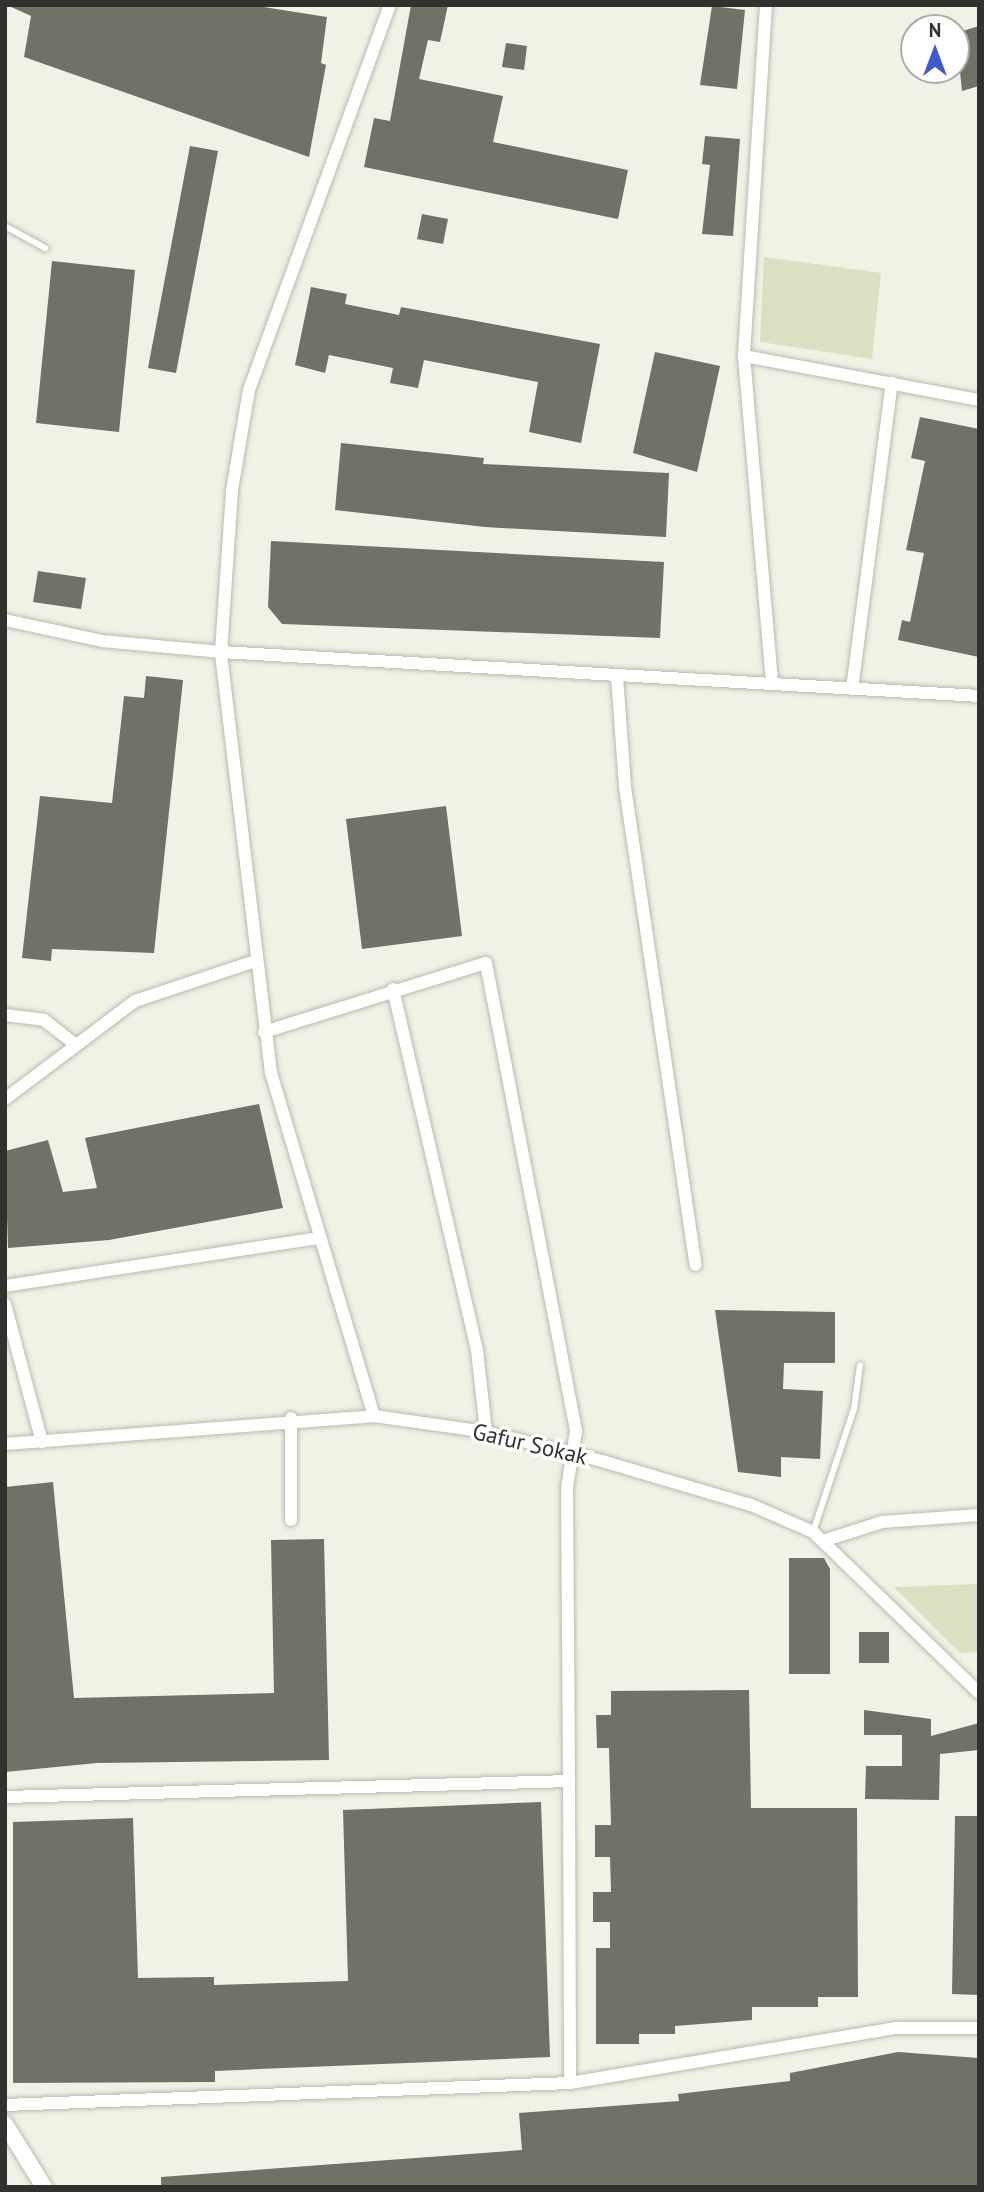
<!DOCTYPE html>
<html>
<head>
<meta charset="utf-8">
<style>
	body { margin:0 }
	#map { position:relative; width:984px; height:2192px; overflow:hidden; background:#eff2e4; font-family:"PT Sans",sans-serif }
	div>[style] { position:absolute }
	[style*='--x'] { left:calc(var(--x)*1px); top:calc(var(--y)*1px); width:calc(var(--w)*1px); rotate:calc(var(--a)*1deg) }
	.green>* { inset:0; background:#d9e1c2 }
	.building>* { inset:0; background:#6f7266 }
	.roads { filter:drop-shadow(0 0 2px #b8bbae) drop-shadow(0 0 2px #b8bbae) }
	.service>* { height:6px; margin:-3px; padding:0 3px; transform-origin:3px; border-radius:3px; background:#fff }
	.minor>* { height:12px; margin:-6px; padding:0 6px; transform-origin:6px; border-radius:6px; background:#fff }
	.tertiary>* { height:16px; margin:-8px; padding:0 8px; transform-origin:8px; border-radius:8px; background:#fff }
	span { translate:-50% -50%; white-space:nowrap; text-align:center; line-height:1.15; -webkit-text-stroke:7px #fff; paint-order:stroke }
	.street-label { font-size:23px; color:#31322d }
	.frame { position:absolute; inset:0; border:7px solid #31322d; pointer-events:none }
	.north { position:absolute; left:900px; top:14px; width:70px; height:70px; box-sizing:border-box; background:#fff; border:2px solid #adadab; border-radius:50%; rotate:0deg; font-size:19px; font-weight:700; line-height:28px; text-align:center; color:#31322d }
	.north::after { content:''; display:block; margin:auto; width:24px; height:32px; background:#3d5bcd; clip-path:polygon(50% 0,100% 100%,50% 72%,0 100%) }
</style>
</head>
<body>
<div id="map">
	<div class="green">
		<div style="clip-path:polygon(764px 257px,881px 273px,872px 359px,760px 342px)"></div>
		<div style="clip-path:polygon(979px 1584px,979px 1652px,960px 1653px,894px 1587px)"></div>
	</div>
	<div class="building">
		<div style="clip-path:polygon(7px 5px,251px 5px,327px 17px,321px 63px,326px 65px,309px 157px,24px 57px,31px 16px)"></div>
		<div style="clip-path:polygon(411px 5px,448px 5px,440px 42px,428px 40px,419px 79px,503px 96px,493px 142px,628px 170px,618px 219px,364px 167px,374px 118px,390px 121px)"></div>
		<div style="clip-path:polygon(712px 6px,745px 10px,737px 89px,700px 85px)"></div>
		<div style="clip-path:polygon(979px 26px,979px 86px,962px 91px,956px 33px)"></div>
		<div style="clip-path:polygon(506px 43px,527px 46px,524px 70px,502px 67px)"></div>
		<div style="clip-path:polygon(705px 136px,740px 139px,733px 236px,702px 234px,710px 165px,702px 164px)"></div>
		<div style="clip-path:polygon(190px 146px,218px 151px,176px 373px,148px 368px)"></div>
		<div style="clip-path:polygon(422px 214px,448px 219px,443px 244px,417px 239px)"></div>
		<div style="clip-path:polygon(52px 261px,135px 270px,119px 432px,36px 423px)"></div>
		<div style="clip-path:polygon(311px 287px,347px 294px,345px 304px,399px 315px,401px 307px,600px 344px,581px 443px,529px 432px,538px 382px,424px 360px,418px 388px,390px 383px,393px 368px,329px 355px,325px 373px,295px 365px)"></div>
		<div style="clip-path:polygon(655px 352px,720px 366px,697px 472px,633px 453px)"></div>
		<div style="clip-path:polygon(920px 417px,979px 429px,979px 657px,898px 640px,902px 620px,910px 622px,924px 553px,906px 550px,925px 461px,911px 458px)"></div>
		<div style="clip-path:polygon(341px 443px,484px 458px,483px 464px,669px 473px,666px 537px,485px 527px,335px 510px)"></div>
		<div style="clip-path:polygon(271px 541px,664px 562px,660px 638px,282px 624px,268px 607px)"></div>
		<div style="clip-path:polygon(38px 571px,86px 578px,81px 609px,33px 602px)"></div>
		<div style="clip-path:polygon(146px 676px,183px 680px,154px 953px,52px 949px,51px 961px,22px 958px,40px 796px,112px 803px,124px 696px,144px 698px)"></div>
		<div style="clip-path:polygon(446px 806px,462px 936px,362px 949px,346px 819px)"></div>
		<div style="clip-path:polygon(259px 1104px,283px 1208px,109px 1240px,8px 1248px,5px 1151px,48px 1140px,63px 1192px,97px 1188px,85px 1138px)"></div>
		<div style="clip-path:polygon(715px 1310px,835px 1312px,835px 1363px,784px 1363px,783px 1389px,823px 1391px,820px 1459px,781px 1457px,781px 1477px,738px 1472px)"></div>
		<div style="clip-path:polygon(53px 1482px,74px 1698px,274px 1693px,271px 1540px,324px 1539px,329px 1760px,97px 1763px,5px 1772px,5px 1487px)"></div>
		<div style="clip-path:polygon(789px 1558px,824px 1558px,830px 1569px,830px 1674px,789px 1674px)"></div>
		<div style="clip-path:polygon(859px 1632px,889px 1632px,889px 1663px,859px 1663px)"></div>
		<div style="clip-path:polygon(749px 1690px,751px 1808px,857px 1808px,858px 1997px,818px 1997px,818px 2007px,752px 2007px,752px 2020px,675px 2026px,675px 2034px,639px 2034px,639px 2044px,596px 2044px,596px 1948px,610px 1948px,610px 1922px,593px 1922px,593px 1892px,611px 1892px,610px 1857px,595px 1857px,595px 1825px,611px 1825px,609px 1748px,597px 1748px,596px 1715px,611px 1715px,611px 1691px)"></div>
		<div style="clip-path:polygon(864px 1710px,931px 1719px,931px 1736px,979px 1723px,979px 1750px,940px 1754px,939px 1800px,865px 1799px,866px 1766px,902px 1766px,902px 1735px,864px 1735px)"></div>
		<div style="clip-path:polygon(541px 1802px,550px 2057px,215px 2071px,215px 2082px,13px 2083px,13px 1822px,133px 1818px,138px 1978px,214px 1977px,214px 1985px,348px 1981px,343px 1810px)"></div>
		<div style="clip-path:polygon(955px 1816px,979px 1816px,979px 1995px,952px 1994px)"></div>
		<div style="clip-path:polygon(898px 2052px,979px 2058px,979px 2187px,161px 2187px,161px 2177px,522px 2150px,519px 2113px,679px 2101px,678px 2094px,790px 2081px,790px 2073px)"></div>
	</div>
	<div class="roads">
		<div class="service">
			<div style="--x:5;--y:226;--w:46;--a:28.8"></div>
			<div style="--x:813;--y:1532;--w:130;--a:-71.6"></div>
			<div style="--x:854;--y:1409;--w:44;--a:-82.2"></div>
		</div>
		<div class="minor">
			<div style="--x:766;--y:5;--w:352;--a:93.6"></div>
			<div style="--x:744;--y:356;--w:329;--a:85.1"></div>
			<div style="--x:744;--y:356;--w:239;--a:10.6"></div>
			<div style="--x:5;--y:620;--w:99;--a:12.2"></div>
			<div style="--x:102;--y:641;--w:120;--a:5.3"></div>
			<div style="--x:221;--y:652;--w:162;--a:-86.1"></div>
			<div style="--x:232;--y:490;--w:101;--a:-80.4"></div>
			<div style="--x:249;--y:390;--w:410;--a:-69.9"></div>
			<div style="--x:617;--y:677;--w:110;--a:85.8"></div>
			<div style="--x:625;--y:787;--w:483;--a:81.6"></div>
			<div style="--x:852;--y:689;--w:309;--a:-82.6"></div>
			<div style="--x:393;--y:989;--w:371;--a:76.9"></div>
			<div style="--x:477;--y:1350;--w:82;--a:83.7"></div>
			<div style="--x:5;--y:1015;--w:39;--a:7"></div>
			<div style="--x:44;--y:1020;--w:37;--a:38"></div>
			<div style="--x:264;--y:1032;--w:232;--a:-17.3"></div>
			<div style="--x:486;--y:963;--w:477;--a:79.1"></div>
			<div style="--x:576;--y:1431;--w:58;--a:99"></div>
			<div style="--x:567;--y:1488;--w:293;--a:89.6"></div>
			<div style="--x:5;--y:1099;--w:163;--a:-37"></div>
			<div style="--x:135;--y:1001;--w:126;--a:-18.4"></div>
			<div style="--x:5;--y:1286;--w:319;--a:-8.7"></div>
			<div style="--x:5;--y:1304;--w:143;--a:75"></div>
			<div style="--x:374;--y:1416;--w:358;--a:-106.7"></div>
			<div style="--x:271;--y:1073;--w:424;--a:-96.8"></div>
			<div style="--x:221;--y:652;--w:759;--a:3.32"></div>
			<div style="--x:5;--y:1444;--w:370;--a:-4.3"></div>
			<div style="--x:374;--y:1416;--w:113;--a:8.1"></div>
			<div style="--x:486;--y:1432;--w:120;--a:14"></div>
			<div style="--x:602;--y:1461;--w:155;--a:16.5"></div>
			<div style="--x:751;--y:1505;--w:68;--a:23.5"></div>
			<div style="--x:813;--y:1532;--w:231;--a:44.1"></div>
			<div style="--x:291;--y:1520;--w:102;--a:-90"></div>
			<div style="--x:826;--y:1540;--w:59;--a:-17.8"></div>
			<div style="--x:882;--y:1522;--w:97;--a:-4.1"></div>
			<div style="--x:5;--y:1797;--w:564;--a:-1.62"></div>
			<div style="--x:569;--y:1781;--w:302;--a:89.8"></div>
			<div style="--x:570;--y:2083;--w:331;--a:-9.6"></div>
			<div style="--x:896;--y:2028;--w:83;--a:0"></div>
			<div style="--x:5;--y:2105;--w:565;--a:-2.23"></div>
		</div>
		<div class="tertiary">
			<div style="--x:5;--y:2124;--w:74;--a:58.2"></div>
		</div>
	</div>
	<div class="street-label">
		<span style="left:530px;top:1444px;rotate:13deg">Gafur Sokak</span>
	</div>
	<div class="frame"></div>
	<div class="north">N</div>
</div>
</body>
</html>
